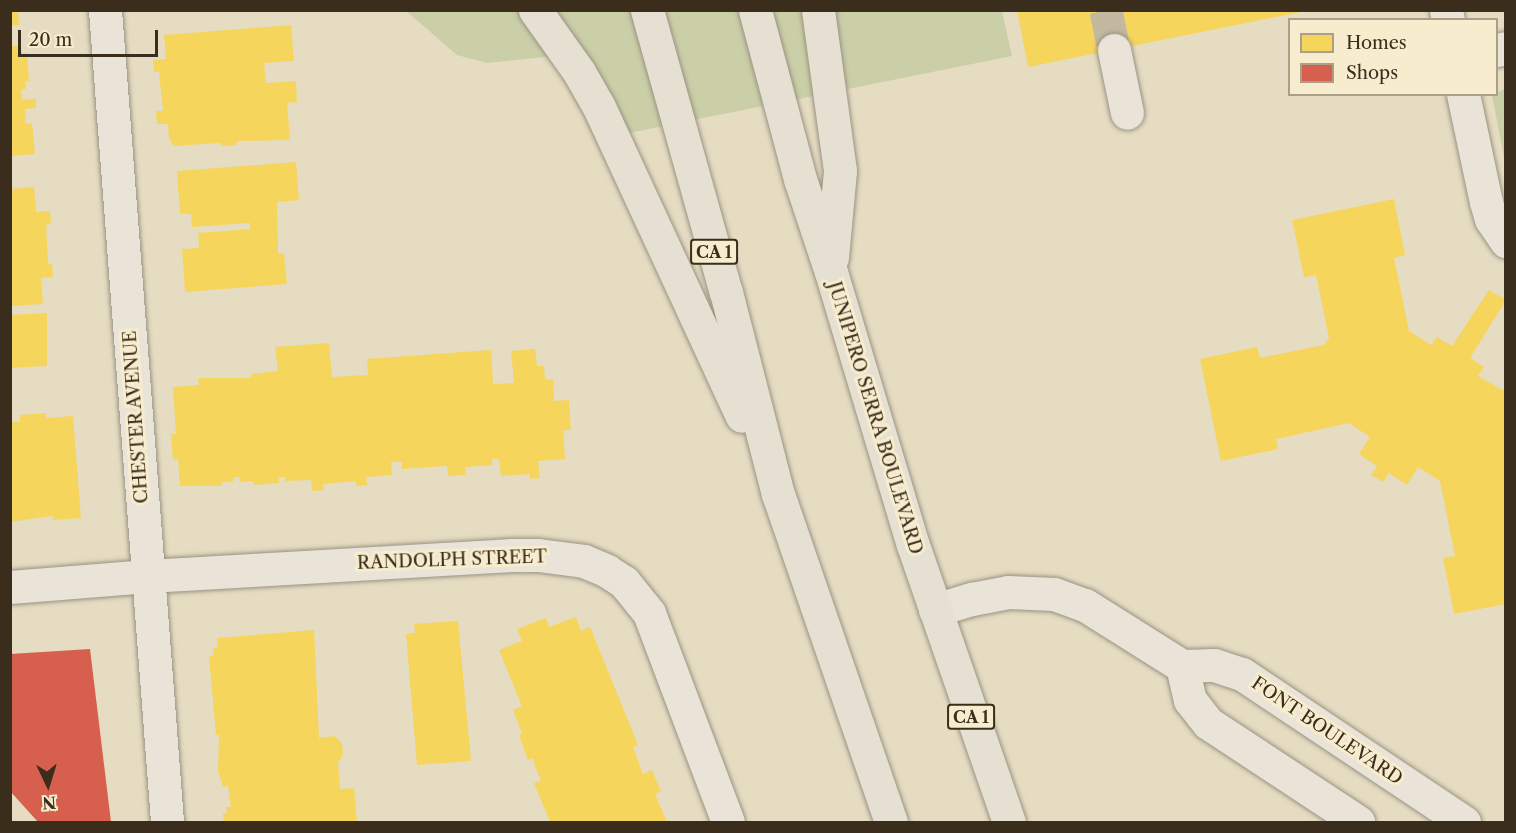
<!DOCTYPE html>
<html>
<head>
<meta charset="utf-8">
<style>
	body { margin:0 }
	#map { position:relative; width:1516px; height:833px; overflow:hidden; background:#e5dcc2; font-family:"Libre Caslon Text",serif }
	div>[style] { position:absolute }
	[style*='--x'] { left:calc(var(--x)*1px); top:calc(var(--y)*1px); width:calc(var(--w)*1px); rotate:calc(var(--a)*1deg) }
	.green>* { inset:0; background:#cbcfa7 }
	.homes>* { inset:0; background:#f6d55c }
	.shops>* { inset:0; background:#d6604d }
	.minor-tunnel>* { height:33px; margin-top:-16.5px; transform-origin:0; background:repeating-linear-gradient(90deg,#c3b9a1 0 33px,transparent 0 49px) }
	.roads { filter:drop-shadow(0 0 2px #9a9382) drop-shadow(0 0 2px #9a9382) }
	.minor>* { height:33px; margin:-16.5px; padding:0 16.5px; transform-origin:16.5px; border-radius:16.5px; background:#e9e4d7 }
	.highway>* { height:33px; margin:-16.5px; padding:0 16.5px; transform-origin:16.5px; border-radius:16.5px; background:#e5e0d1 }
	span { translate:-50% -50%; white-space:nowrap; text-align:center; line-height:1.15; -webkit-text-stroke:6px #f7edce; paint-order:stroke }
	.shield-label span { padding:2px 4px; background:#f7edce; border:2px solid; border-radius:4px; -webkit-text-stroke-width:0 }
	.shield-label { font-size:16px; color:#3a2d1c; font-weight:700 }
	.street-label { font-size:18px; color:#3a2d1c }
	.frame { position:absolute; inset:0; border:12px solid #3a2d1c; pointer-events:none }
	.legend { position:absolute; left:1288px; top:18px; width:210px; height:78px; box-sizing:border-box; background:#f7edce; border:2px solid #aba087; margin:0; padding:8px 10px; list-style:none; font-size:18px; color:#3a2d1c }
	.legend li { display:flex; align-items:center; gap:12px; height:30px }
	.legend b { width:30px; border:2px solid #aba087 }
	.north { position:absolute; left:18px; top:755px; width:60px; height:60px; -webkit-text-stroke:4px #f7edce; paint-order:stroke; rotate:176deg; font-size:16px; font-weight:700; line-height:24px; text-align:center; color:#3a2d1c }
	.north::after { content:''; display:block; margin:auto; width:21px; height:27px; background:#3a2d1c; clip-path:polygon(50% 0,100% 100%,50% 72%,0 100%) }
	.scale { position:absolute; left:18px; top:30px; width:140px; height:27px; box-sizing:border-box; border:3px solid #3a2d1c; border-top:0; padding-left:8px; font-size:18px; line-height:21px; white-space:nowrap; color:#3a2d1c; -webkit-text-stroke:4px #f7edce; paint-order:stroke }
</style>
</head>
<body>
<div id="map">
	<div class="green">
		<div style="clip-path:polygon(406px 11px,1002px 11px,1012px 56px,629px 133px,585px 53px,487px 63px,457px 55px)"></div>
		<div style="clip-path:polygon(1505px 89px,1506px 89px,1505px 163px,1492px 95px)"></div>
	</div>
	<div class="homes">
		<div style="clip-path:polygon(10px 10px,18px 10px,19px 25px,10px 25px)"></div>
		<div style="clip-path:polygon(1017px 10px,1301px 10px,1301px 12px,1028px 67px)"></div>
		<div style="clip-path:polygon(291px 25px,294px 61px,264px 63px,266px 83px,296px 81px,297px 102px,287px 103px,290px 140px,238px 141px,235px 145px,224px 146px,219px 143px,174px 146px,169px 139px,168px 124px,157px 124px,156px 111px,163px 111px,159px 72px,154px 72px,153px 60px,166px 59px,164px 35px)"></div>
		<div style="clip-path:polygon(10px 46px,21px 46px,22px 53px,27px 53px,29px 81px,25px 81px,26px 89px,21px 89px,22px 100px,36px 99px,36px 108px,25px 109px,26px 124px,32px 123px,35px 154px,10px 156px)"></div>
		<div style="clip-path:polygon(296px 162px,299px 200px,277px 202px,278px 253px,284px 253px,287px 284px,185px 292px,182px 249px,199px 248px,198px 233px,250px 229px,250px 223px,192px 227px,191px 214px,180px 214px,177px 171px)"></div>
		<div style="clip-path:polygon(34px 187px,36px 212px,50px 211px,51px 224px,46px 225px,48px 264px,52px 264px,53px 277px,41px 278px,43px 304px,10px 306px,10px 189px)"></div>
		<div style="clip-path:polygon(1394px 199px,1405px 255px,1394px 258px,1409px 331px,1431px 345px,1437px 337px,1452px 346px,1489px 290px,1506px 300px,1470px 358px,1484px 367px,1478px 376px,1502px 390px,1506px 389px,1506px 604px,1454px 614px,1443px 558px,1455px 556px,1440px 481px,1418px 467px,1407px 485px,1389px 473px,1383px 482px,1371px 475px,1377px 466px,1359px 454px,1370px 437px,1349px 423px,1276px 439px,1278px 449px,1221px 461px,1200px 359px,1257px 347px,1260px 358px,1324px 345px,1329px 338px,1316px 275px,1304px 277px,1292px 220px)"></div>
		<div style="clip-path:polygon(47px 313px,47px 366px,10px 368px,10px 315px)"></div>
		<div style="clip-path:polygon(329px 343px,332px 377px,368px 375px,367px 359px,491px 350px,493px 384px,514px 383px,511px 351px,535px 349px,537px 366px,544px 366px,545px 380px,553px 379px,554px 401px,569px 400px,571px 430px,563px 430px,565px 459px,538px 461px,540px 478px,530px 479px,529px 474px,501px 476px,499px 459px,492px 459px,492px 465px,465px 467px,466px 475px,448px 476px,447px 466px,402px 469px,402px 462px,391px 462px,392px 475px,366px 477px,367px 485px,356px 486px,356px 481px,323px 484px,324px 490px,312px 491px,311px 480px,285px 481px,285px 477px,279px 477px,279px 483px,254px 485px,253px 481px,240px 482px,239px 477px,233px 477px,234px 481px,222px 482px,222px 486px,180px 486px,178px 459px,173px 460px,171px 434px,176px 434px,173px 387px,199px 385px,198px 378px,251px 378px,251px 374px,278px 371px,275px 347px)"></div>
		<div style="clip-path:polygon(46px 413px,46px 418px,73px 416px,81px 518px,53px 520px,52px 516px,10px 522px,10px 422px,20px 422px,20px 415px)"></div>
		<div style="clip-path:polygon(576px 617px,581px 631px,590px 627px,638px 745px,633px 747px,643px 774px,652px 770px,661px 792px,655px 794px,667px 822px,550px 822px,534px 783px,541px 781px,532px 758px,528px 760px,519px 735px,522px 733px,513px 710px,522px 706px,499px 650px,522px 641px,517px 629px,546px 618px,549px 627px)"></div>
		<div style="clip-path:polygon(458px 621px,471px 761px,417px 765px,406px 634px,415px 633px,414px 624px)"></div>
		<div style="clip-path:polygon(314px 630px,319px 738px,335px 736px,342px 744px,343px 755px,338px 763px,340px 789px,354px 788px,357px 822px,224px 822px,223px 813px,227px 813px,226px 807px,231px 807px,228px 786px,223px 787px,218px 771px,219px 735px,216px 735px,209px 656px,214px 655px,213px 648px,218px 647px,217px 638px)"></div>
	</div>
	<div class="shops">
		<div style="clip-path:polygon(90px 649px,111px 822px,38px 822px,10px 791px,10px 654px)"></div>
	</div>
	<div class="minor-tunnel">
		<div style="--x:1106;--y:10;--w:41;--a:78.7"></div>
	</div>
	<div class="roads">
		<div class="minor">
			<div style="--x:105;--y:10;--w:814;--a:85.63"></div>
			<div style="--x:1446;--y:10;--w:10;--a:79"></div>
			<div style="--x:1114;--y:50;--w:64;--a:78.3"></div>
			<div style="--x:1496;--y:50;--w:10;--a:-11"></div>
			<div style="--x:1463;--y:94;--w:110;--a:78"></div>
			<div style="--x:1486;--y:202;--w:18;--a:74"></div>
			<div style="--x:1491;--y:219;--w:27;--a:56"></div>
			<div style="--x:10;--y:587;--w:138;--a:-4.6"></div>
			<div style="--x:148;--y:576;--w:365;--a:-3.3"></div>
			<div style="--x:512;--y:555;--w:26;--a:0"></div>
			<div style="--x:538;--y:555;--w:46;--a:7.4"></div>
			<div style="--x:584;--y:561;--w:25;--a:23"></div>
			<div style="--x:607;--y:571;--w:20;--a:33"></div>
			<div style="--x:624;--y:582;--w:40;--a:51"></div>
			<div style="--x:649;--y:613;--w:223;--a:69.3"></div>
			<div style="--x:935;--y:610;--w:39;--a:-17"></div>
			<div style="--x:972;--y:599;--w:37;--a:-11"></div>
			<div style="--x:1008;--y:592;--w:46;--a:2.5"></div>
			<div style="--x:1054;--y:594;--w:33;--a:20"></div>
			<div style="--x:1085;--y:605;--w:115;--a:32.2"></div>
			<div style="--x:1182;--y:666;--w:32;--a:-2"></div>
			<div style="--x:1214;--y:665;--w:29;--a:18"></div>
			<div style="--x:1242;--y:674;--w:267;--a:33.7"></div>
			<div style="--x:1182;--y:666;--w:35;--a:77"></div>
			<div style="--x:1190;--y:700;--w:29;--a:52"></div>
			<div style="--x:1208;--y:723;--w:180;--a:33.4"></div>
		</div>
		<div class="highway">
			<div style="--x:535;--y:10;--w:76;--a:54.6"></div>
			<div style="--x:579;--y:72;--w:40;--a:60.3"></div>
			<div style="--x:599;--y:107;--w:340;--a:65.2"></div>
			<div style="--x:647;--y:10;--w:293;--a:74.4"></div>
			<div style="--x:726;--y:292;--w:209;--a:75.6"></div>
			<div style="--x:778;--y:494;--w:347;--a:71"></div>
			<div style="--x:755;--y:10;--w:175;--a:75.1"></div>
			<div style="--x:800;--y:179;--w:98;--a:71.6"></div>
			<div style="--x:831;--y:272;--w:285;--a:73.3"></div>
			<div style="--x:913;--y:545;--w:293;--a:70.9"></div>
			<div style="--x:818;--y:10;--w:162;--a:82.2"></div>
			<div style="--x:840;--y:171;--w:87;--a:95.3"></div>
		</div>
	</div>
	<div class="shield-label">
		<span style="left:714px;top:252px">CA 1</span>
		<span style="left:971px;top:717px">CA 1</span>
	</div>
	<div class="street-label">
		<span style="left:136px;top:417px;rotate:-94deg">CHESTER AVENUE</span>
		<span style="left:875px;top:418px;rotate:73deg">JUNIPERO SERRA BOULEVARD</span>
		<span style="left:452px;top:560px;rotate:-2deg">RANDOLPH STREET</span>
		<span style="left:1327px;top:731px;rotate:34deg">FONT BOULEVARD</span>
	</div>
	<div class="frame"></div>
	<ul class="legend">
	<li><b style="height:16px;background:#f6d55c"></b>Homes</li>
	<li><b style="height:16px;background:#d6604d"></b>Shops</li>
	</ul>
	<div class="north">N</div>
	<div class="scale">20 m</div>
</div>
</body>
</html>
